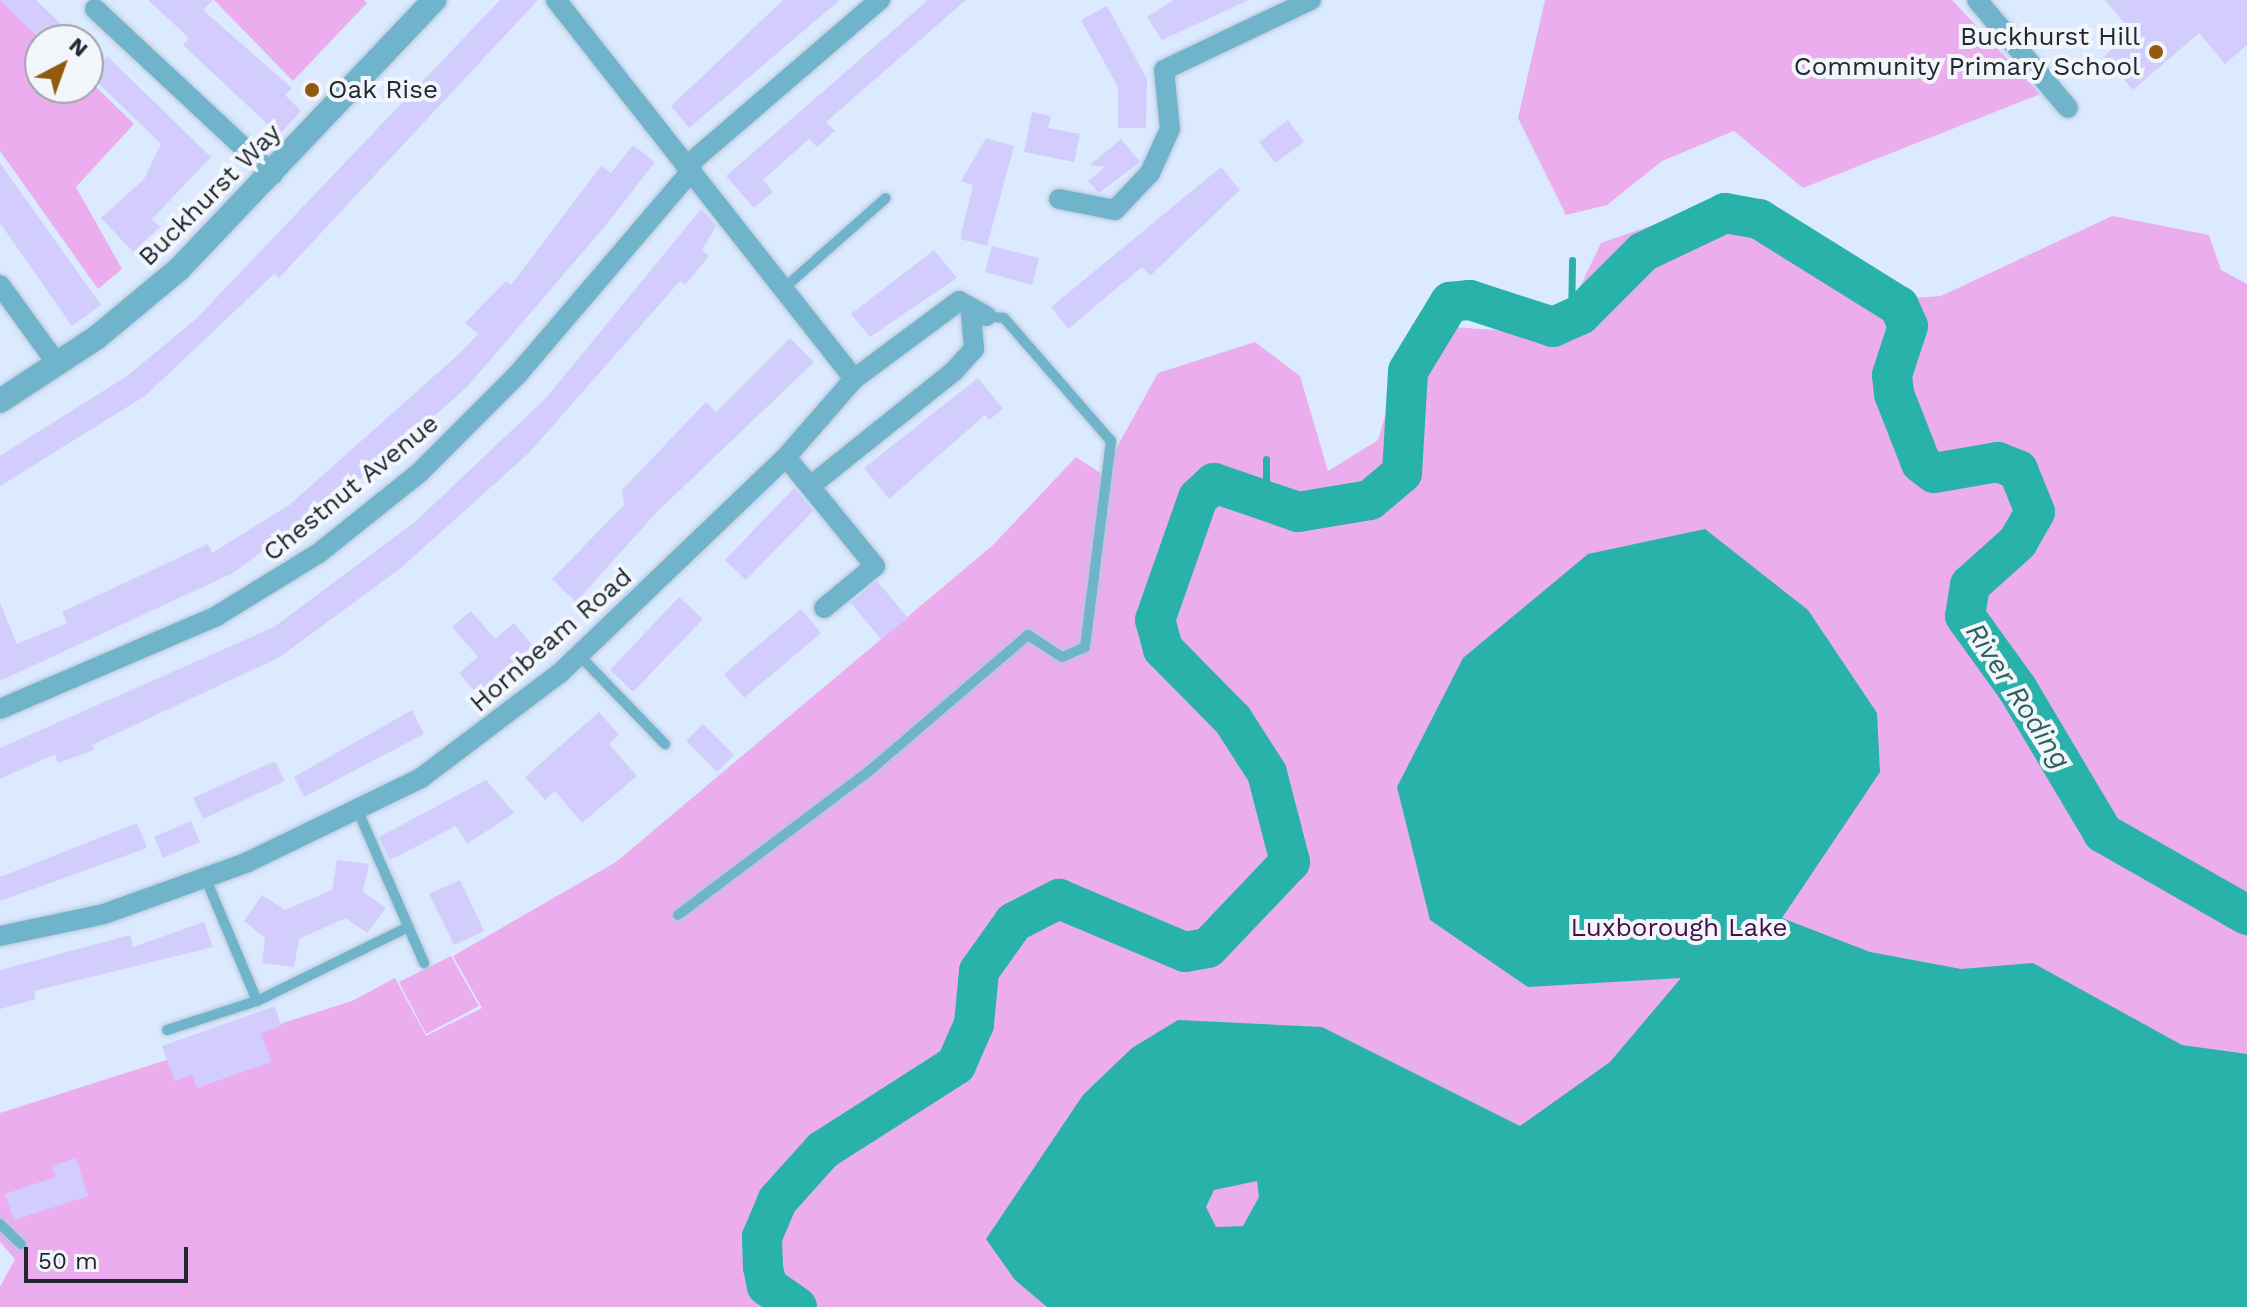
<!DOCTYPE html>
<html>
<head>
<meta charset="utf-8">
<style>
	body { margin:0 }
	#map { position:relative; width:2247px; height:1307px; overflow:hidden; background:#dbeaff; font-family:"Work Sans",sans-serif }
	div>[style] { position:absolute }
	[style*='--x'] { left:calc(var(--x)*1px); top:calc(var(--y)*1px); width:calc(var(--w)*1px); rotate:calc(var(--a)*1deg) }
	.green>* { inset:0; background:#ebadee }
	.water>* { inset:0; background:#29b2aa }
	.stream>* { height:7px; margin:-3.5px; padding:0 3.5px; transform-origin:3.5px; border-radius:3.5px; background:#29b2aa }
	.river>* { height:40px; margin:-20px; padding:0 20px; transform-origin:20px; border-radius:20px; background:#29b2aa }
	.building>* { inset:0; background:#d3cdfd }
	.roads { filter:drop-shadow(0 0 2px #bac7da) drop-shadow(0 0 2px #bac7da) }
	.service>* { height:10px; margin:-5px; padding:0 5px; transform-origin:5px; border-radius:5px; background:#70b4cc }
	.minor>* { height:20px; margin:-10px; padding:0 10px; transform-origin:10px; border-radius:10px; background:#70b4cc }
	.tertiary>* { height:24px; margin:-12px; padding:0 12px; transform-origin:12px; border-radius:12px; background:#70b4cc }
	.dots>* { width:22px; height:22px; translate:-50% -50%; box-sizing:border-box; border:4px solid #f2f6fb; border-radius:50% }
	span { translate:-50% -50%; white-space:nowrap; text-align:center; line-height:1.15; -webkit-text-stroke:8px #f2f6fb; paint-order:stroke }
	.poi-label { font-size:26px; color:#212831 }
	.right { translate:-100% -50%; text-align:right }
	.left { translate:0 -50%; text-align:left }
	.street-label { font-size:26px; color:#212831 }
	.park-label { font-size:26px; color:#460f4a }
	.water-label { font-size:28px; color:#2c615d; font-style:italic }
	.north { position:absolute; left:24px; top:24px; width:80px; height:80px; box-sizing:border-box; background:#f2f6fb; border:2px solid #9ea4aa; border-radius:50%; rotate:41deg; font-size:22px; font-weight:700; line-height:32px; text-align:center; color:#212831 }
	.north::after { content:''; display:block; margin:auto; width:28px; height:36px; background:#905a0f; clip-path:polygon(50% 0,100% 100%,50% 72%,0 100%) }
	.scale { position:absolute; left:24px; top:1247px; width:164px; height:36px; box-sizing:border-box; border:4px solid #212831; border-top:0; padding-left:10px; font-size:24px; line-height:28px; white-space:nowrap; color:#212831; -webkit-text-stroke:6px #f2f6fb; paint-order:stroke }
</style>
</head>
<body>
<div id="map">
	<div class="green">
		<div style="clip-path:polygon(0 0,48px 40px,40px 40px,40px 88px,88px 88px,88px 79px,134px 124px,76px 187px,122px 269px,98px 289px,0 151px)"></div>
		<div style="clip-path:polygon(214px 0,364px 0,367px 3px,293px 81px)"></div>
		<div style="clip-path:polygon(1545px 0,1952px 0,2040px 94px,1803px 188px,1734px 131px,1662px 161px,1607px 205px,1566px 215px,1518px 118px)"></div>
		<div style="clip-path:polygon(2112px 216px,2209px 235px,2221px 270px,2247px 284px,2247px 1307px,0 1307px,0 1287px,15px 1259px,0 1242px,0 1113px,352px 1001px,395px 978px,426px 1036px,482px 1008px,453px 956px,616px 862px,993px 545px,1076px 457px,1102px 474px,1158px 373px,1255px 342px,1300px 376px,1328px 471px,1378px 440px,1412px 324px,1522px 332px,1568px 312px,1601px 243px,1667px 220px,1743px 217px,1870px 301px,1941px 296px)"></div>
		<div style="clip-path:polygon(451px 956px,479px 1006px,426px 1034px,399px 982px)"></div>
	</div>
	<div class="water">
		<div style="clip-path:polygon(evenodd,1705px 529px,1808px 610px,1877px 713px,1880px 772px,1782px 918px,1870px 952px,1961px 969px,2033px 963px,2182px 1045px,2247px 1054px,2247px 1307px,1047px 1307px,1015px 1280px,986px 1239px,1083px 1095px,1132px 1048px,1178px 1020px,1322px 1027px,1520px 1126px,1610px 1062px,1681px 978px,1528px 987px,1430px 920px,1397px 787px,1463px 658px,1588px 554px,1705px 529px,1257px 1181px,1259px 1197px,1243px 1226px,1216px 1227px,1206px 1207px,1214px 1190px,1257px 1181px)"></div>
	</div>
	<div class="stream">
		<div style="--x:1571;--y:320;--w:60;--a:-89"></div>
		<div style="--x:1266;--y:503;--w:44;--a:-90"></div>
	</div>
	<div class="river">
		<div style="--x:797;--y:1307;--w:37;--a:-145"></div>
		<div style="--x:767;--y:1286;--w:19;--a:-102"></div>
		<div style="--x:763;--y:1267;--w:30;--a:-92"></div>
		<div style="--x:762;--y:1237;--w:39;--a:-67"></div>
		<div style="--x:777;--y:1201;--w:69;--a:-48"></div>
		<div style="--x:823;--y:1150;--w:158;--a:-32.6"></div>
		<div style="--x:956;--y:1065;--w:45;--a:-66.3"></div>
		<div style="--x:974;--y:1024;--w:53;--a:-84.6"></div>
		<div style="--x:979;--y:971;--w:60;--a:-54.5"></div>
		<div style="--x:1014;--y:922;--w:51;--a:-27.1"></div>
		<div style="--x:1059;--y:899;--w:137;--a:22.8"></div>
		<div style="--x:1185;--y:952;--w:23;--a:-10"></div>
		<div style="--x:1208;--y:948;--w:119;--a:-46.4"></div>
		<div style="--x:1290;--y:862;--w:92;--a:-104.5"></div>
		<div style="--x:1267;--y:773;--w:63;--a:-122.7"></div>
		<div style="--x:1233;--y:720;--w:100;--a:-134.6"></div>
		<div style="--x:1163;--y:649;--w:30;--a:-105"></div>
		<div style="--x:1155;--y:620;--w:129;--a:-70.6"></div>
		<div style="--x:1198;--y:498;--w:22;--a:-43"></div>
		<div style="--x:1214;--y:483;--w:89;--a:19"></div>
		<div style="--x:1298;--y:512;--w:73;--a:-9.5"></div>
		<div style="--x:1370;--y:500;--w:42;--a:-40.2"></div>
		<div style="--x:1402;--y:473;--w:102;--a:-86.6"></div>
		<div style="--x:1408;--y:371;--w:81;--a:-58.7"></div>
		<div style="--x:1450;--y:302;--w:20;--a:-6"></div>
		<div style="--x:1470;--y:300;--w:87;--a:18"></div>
		<div style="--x:1553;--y:327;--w:30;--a:-24"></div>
		<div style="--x:1580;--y:315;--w:89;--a:-45"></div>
		<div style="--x:1643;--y:252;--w:91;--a:-25.4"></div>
		<div style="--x:1725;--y:213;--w:35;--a:10"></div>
		<div style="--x:1759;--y:219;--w:165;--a:31.9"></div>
		<div style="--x:1899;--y:306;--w:22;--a:66"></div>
		<div style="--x:1908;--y:326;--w:52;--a:108.1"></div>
		<div style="--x:1892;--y:375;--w:19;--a:84"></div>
		<div style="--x:1894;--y:394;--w:74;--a:68.6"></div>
		<div style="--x:1921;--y:463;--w:16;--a:38"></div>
		<div style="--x:1934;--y:473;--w:65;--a:-9.8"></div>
		<div style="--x:1998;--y:462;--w:22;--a:22"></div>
		<div style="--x:2018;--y:470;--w:45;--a:68"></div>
		<div style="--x:2035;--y:512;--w:34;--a:120"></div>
		<div style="--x:2018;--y:542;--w:64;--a:138.1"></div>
		<div style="--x:1970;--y:585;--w:31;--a:99"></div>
		<div style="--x:1965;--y:616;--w:89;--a:54.2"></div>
		<div style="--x:2017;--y:688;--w:169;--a:59.3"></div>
		<div style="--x:2103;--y:833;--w:166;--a:29.7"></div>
	</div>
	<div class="building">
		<div style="clip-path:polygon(0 0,36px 0,77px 40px,41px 40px)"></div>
		<div style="clip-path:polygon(148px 0,213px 0,203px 10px,292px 88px,285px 95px,301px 111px,279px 135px,183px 45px,189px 38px)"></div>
		<div style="clip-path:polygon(500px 0,538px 0,279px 278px,274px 274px,145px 396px,0 486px,0 456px,127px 376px,196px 319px)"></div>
		<div style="clip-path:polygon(783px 0,840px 0,689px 128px,671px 106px)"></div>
		<div style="clip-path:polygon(928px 0,966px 0,826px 122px,835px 131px,817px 147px,809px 139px,763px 180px,773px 192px,754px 208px,726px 176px)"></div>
		<div style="clip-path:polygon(1174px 0,1249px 0,1162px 40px,1147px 17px)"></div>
		<div style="clip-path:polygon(2105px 0,2247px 0,2247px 45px,2225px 64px,2199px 33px,2133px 90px,2104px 56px,2132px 32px)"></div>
		<div style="clip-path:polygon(1107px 6px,1147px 79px,1146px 128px,1118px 128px,1118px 87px,1081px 20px)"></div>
		<div style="clip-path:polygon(88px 49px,102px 62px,107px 56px,211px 157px,152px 219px,160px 227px,133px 252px,101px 218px,144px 179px,161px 144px,88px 73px)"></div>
		<div style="clip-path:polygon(1032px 112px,1051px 116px,1048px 128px,1080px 134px,1074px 162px,1024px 152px)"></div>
		<div style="clip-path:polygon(1288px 120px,1304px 142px,1275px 163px,1259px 142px)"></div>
		<div style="clip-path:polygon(986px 138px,1014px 146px,987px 246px,960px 239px,973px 185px,961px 181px)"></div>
		<div style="clip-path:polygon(1121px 139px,1140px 162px,1099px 193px,1088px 181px,1105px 167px,1090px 165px)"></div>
		<div style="clip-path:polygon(633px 145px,655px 162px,606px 225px,467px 387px,380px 464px,233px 573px,0 681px,0 603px,17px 644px,67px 623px,62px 612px,208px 544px,212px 553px,288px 506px,460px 353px,478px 334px,465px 323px,506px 281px,511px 285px,601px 166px,611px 173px)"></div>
		<div style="clip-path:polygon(0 163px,101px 305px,72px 326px,0 223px)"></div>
		<div style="clip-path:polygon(1221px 167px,1240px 190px,1150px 276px,1142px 267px,1068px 329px,1051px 307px)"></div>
		<div style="clip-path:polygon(701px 209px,716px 226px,702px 250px,709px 256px,685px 285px,680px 281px,529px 453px,402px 567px,280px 657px,92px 745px,94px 750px,58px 763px,55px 754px,0 779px,0 748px,274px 627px,416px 521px,546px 398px)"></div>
		<div style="clip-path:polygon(992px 246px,1039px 258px,1032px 285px,985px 272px)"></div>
		<div style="clip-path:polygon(934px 250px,957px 278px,870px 337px,851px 314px)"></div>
		<div style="clip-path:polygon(790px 338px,814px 362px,656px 513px,576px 602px,552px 579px,624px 505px,622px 490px,706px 402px,716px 412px)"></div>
		<div style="clip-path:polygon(978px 378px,1003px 409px,989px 420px,985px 415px,889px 499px,864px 468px)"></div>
		<div style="clip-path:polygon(794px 488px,813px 511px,746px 580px,725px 560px)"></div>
		<div style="clip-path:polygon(877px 581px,908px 618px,881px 639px,851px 603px)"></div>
		<div style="clip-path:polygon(679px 597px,703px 619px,633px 692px,610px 670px)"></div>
		<div style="clip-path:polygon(801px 609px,821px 633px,744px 698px,724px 674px)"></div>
		<div style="clip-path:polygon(471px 611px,495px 639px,514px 623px,533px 646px,477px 694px,459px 673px,478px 657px,452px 627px)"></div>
		<div style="clip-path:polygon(412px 710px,424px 734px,304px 797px,294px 777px)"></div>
		<div style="clip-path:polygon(599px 712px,619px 735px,609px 744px,637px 776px,582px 823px,555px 791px,545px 800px,525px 777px)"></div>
		<div style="clip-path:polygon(703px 724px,734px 755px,717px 772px,686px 741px)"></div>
		<div style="clip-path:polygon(275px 761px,285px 781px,203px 819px,193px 798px)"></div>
		<div style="clip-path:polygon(486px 780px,514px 813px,467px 844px,456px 826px,390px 860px,379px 837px)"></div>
		<div style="clip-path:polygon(191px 821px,200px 842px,163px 858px,154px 837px)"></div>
		<div style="clip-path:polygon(137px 823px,147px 848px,0 901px,0 877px)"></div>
		<div style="clip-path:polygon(337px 860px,369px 864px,363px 892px,386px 908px,367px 933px,346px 918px,299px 939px,294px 967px,262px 963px,265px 938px,244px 921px,262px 895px,285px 910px,332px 890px)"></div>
		<div style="clip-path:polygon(460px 880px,484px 931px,454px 945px,429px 894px)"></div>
		<div style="clip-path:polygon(204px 922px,213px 947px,34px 991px,36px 999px,0 1009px,0 970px,130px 935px,133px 947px)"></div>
		<div style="clip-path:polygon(275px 1006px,281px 1026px,261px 1033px,271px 1062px,197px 1088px,192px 1075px,175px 1081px,162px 1046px)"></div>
		<div style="clip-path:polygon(76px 1158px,88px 1196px,14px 1220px,5px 1194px,56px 1177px,52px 1166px)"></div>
	</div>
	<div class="roads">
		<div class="service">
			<div style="--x:783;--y:289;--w:137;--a:-41.5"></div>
			<div style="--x:579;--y:655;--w:124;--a:46"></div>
			<div style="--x:358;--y:811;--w:166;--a:66.5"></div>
			<div style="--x:205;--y:877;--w:134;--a:67.2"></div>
			<div style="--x:678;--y:915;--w:238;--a:-37"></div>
			<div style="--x:868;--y:772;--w:211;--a:-40.6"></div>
			<div style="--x:1028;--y:635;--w:40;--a:32.9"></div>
			<div style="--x:1062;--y:657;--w:25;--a:-23"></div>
			<div style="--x:1085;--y:647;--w:208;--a:-82.8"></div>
			<div style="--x:1111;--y:441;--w:163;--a:-131"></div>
			<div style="--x:1004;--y:318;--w:18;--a:-174"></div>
			<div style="--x:167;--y:1030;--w:95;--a:-17.9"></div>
			<div style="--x:257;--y:1001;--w:168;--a:-26.1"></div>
			<div style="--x:0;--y:1224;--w:29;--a:44"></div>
		</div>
		<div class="minor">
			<div style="--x:556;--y:0;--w:482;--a:51.8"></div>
			<div style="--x:1977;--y:0;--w:141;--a:49.9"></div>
			<div style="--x:95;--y:9;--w:243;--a:43"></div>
			<div style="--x:689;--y:164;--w:252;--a:-40.7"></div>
			<div style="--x:1059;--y:199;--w:57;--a:11.1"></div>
			<div style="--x:1115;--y:210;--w:51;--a:-46.6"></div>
			<div style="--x:1150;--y:173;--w:48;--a:-65.6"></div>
			<div style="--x:1170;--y:129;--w:59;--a:-95.8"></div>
			<div style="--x:1164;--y:70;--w:163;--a:-25.5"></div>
			<div style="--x:0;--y:285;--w:99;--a:54.1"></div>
			<div style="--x:786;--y:457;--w:141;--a:50.8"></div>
			<div style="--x:875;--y:566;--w:66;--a:140.5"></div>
			<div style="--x:813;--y:484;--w:181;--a:-38.7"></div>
			<div style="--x:954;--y:371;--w:30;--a:-48"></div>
			<div style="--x:974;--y:349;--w:36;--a:-95"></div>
			<div style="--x:0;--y:709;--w:234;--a:-23.2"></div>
			<div style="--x:215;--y:617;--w:122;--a:-31.6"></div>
			<div style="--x:319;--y:553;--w:129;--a:-38.7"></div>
			<div style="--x:420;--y:472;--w:139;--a:-45"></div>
			<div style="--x:518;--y:374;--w:268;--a:-49.5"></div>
			<div style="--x:0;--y:936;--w:106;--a:-11.9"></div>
			<div style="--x:104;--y:914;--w:151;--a:-19.8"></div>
			<div style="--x:246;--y:863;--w:195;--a:-25.9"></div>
			<div style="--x:421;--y:778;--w:174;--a:-37.1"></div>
			<div style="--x:560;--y:673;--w:313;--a:-43.7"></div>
			<div style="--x:786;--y:457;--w:103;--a:-48.9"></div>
			<div style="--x:854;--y:379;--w:131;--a:-36.6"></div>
			<div style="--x:959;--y:301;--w:31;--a:29"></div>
		</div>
		<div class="tertiary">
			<div style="--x:0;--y:401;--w:115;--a:-33.3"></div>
			<div style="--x:96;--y:338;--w:108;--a:-39.7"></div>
			<div style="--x:179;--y:269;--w:371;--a:-46.5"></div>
		</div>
	</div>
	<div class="dots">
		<div style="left:2156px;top:52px;background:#905a0f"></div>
		<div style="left:312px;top:90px;background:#905a0f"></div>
	</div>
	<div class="poi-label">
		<span class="right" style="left:2140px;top:52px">Buckhurst Hill<br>Community Primary School</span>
		<span class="left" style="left:328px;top:90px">Oak Rise</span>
	</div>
	<div class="street-label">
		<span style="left:210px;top:195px;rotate:-45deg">Buckhurst Way</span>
		<span style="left:351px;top:488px;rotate:-39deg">Chestnut Avenue</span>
		<span style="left:551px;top:640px;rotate:-41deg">Hornbeam Road</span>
	</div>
	<div class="park-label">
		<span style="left:1679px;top:928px">Luxborough Lake</span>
	</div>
	<div class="water-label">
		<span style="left:2018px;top:696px;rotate:57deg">River Roding</span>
	</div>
	<div class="north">N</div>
	<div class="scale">50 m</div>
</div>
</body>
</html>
